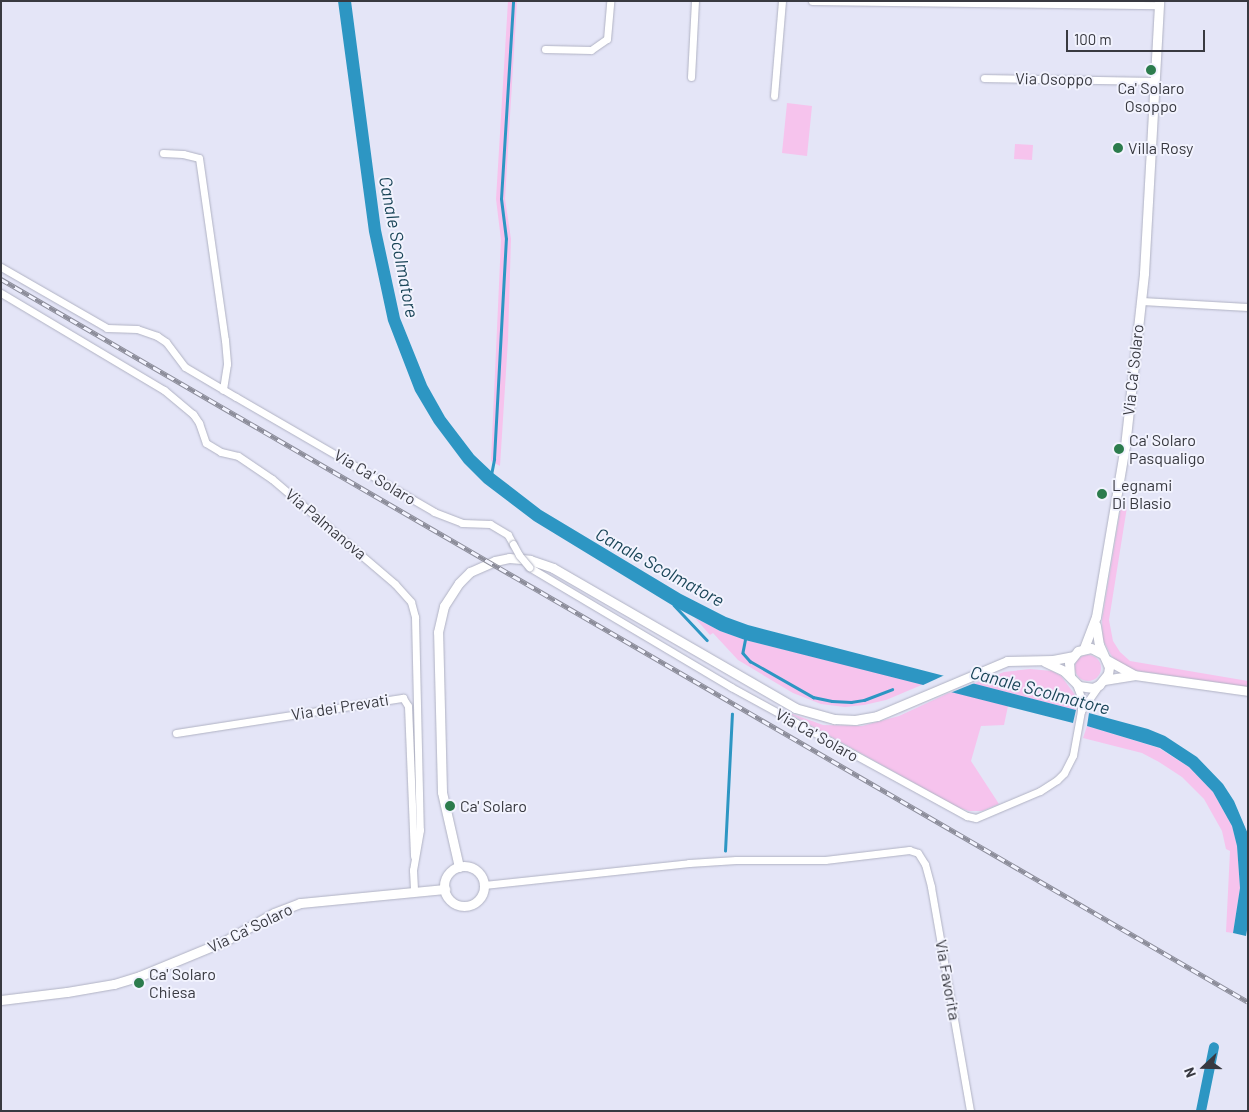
<!DOCTYPE html>
<html>
<head>
<meta charset="utf-8">
<style>
	body { margin:0 }
	#map { position:relative; width:1249px; height:1112px; overflow:hidden; background:#e4e5f7; font-family:Barlow,sans-serif }
	div>[style] { position:absolute }
	[style*='--x'] { left:calc(var(--x)*1px); top:calc(var(--y)*1px); width:calc(var(--w)*1px); rotate:calc(var(--a)*1deg) }
	.green>* { inset:0; background:#f6c3ed }
	.round { border-radius:50% }
	.water>* { inset:0; background:#2d96c3 }
	.pier>* { inset:0; background:#e4e5f7 }
	.stream>* { height:2.5px; margin:-1.25px; padding:0 1.25px; transform-origin:1.25px; border-radius:1.25px; background:#2d96c3 }
	.canal>* { height:10px; margin:-5px; padding:0 5px; transform-origin:5px; border-radius:5px; background:#2d96c3 }
	.roads { filter:drop-shadow(0 0 1px #b0b2c3) drop-shadow(0 0 1px #b0b2c3) }
	.minor>* { height:7px; margin:-3.5px; padding:0 3.5px; transform-origin:3.5px; border-radius:3.5px; background:#fff }
	.tertiary>* { height:9px; margin:-4.5px; padding:0 4.5px; transform-origin:4.5px; border-radius:4.5px; background:#fff }
	.tertiary>.ring { margin:-4.5px; padding:0; box-sizing:content-box; background:none; border:9px solid #fff; border-radius:50% }
	.rail>* { height:4.5px; margin-top:-2.25px; transform-origin:0; background:repeating-linear-gradient(90deg,#f2f3fe 0 8px,#8c8d9a 0 16px); box-sizing:border-box; border-block:1px solid #8c8d9a }
	.bridges { filter:drop-shadow(0 0 1px #b0b2c3) drop-shadow(0 0 1px #b0b2c3) }
	.minor-bridge>* { height:7px; margin:-3.5px; padding:0 3.5px; transform-origin:3.5px; border-radius:3.5px; background:#fff }
	.dots>* { width:14px; height:14px; translate:-50% -50%; box-sizing:border-box; border:2px solid #f2f3fe; border-radius:50% }
	span { translate:-50% -50%; white-space:nowrap; text-align:center; line-height:1.15; -webkit-text-stroke:4px #f2f3fe; paint-order:stroke }
	.street-label { font-size:16px; color:#383940 }
	.poi-label { font-size:16px; color:#383940 }
	.left { translate:0 -50%; text-align:left }
	.water-label { font-size:18px; color:#1a4558; font-style:italic }
	.frame { position:absolute; inset:0; border:2px solid #383940; pointer-events:none }
	.north { position:absolute; left:1179px; top:1042px; width:50px; height:50px; -webkit-text-stroke:4px #f2f3fe; paint-order:stroke; rotate:249deg; font-size:14px; font-weight:700; line-height:20px; text-align:center; color:#383940 }
	.north::after { content:''; display:block; margin:auto; width:18px; height:22px; background:#383940; clip-path:polygon(50% 0,100% 100%,50% 72%,0 100%) }
	.scale { position:absolute; left:1066px; top:30px; width:139px; height:22px; box-sizing:border-box; border:2px solid #383940; border-top:0; padding-left:6px; font-size:15px; line-height:18px; white-space:nowrap; color:#383940; -webkit-text-stroke:4px #f2f3fe; paint-order:stroke }
</style>
</head>
<body>
<div id="map">
	<div class="green">
		<div style="clip-path:polygon(508px 1px,517px 1px,505px 199px,511px 239px,508px 340px,500px 466px,491px 461px,501px 240px,496px 199px)"></div>
		<div style="clip-path:polygon(787px 103px,812px 106px,807px 156px,782px 153px)"></div>
		<div style="clip-path:polygon(1015px 144px,1033px 145px,1032px 160px,1014px 159px)"></div>
		<div style="clip-path:polygon(1121px 506px,1127px 507px,1109px 620px,1113px 641px,1120px 652px,1130px 661px,1248px 681px,1248px 687px,1132px 670px,1116px 661px,1111px 655px,1103px 640px,1102px 620px)"></div>
		<div style="clip-path:polygon(695px 618px,720px 631px,745px 640px,924px 684px,886px 700px,864px 705px,845px 707px,821px 704px,793px 693px,738px 660px,713px 633px,710px 635px)"></div>
		<div class="round" style="left:1075px;top:655px;width:26px;height:26px"></div>
		<div style="clip-path:polygon(1030px 669px,1052px 671px,1061px 676px,1076px 696px,1072px 702px,1076px 710px,973px 684px,1004px 672px)"></div>
		<div style="clip-path:polygon(953px 691px,1008px 706px,1004px 725px,981px 726px,971px 761px,999px 804px,982px 811px,969px 811px,957px 807px,787px 712px,823px 725px,862px 726px,899px 716px)"></div>
		<div style="clip-path:polygon(1087px 726px,1159px 748px,1189px 767px,1213px 792px,1232px 826px,1237px 846px,1240px 888px,1233px 933px,1226px 932px,1230px 851px,1226px 849px,1222px 831px,1204px 799px,1182px 777px,1159px 762px,1142px 753px,1083px 738px)"></div>
	</div>
	<div class="water">
		<div style="clip-path:polygon(338px 1px,351px 1px,381px 230px,400px 318px,427px 385px,445px 417px,474px 455px,493px 473px,541px 510px,681px 594px,726px 617px,748px 625px,1076px 710px,1073px 723px,745px 640px,720px 631px,675px 607px,534px 521px,484px 483px,464px 463px,434px 423px,415px 391px,388px 321px,369px 232px)"></div>
		<div style="clip-path:polygon(1089px 713px,1148px 729px,1165px 736px,1197px 757px,1223px 784px,1234px 801px,1248px 834px,1248px 924px,1246px 936px,1233px 933px,1240px 888px,1237px 846px,1232px 826px,1213px 792px,1189px 767px,1160px 748px,1087px 726px)"></div>
	</div>
	<div class="pier">
		<div style="clip-path:polygon(947px 674px,977px 682px,950px 693px,921px 686px)"></div>
	</div>
	<div class="stream">
		<div style="--x:491;--y:475;--w:16;--a:-79"></div>
		<div style="--x:494;--y:459;--w:220;--a:-86.9"></div>
		<div style="--x:506;--y:239;--w:40;--a:-97.1"></div>
		<div style="--x:501;--y:199;--w:198;--a:-86.5"></div>
		<div style="--x:674;--y:605;--w:48;--a:46.7"></div>
		<div style="--x:746;--y:637;--w:16;--a:101"></div>
		<div style="--x:743;--y:653;--w:11;--a:49"></div>
		<div style="--x:750;--y:661;--w:73;--a:29.7"></div>
		<div style="--x:813;--y:697;--w:19;--a:12"></div>
		<div style="--x:832;--y:701;--w:19;--a:3"></div>
		<div style="--x:851;--y:702;--w:13;--a:-9"></div>
		<div style="--x:864;--y:700;--w:30;--a:-21"></div>
		<div style="--x:725;--y:851;--w:137;--a:-87.1"></div>
	</div>
	<div class="canal">
		<div style="--x:1201;--y:1111;--w:65;--a:-78.5"></div>
	</div>
	<div class="roads">
		<div class="minor">
			<div style="--x:812;--y:1;--w:346;--a:0.7"></div>
			<div style="--x:545;--y:49;--w:46;--a:1.2"></div>
			<div style="--x:591;--y:50;--w:19;--a:-35"></div>
			<div style="--x:607;--y:39;--w:38;--a:-85"></div>
			<div style="--x:691;--y:77;--w:76;--a:-87"></div>
			<div style="--x:984;--y:78;--w:169;--a:1"></div>
			<div style="--x:774;--y:96;--w:95;--a:-85.2"></div>
			<div style="--x:163;--y:153;--w:20;--a:3"></div>
			<div style="--x:183;--y:154;--w:16;--a:14"></div>
			<div style="--x:199;--y:158;--w:184;--a:81.9"></div>
			<div style="--x:225;--y:340;--w:24;--a:85"></div>
			<div style="--x:227;--y:364;--w:26;--a:99"></div>
			<div style="--x:1;--y:267;--w:122;--a:29.9"></div>
			<div style="--x:107;--y:328;--w:30;--a:2"></div>
			<div style="--x:137;--y:329;--w:21;--a:19"></div>
			<div style="--x:157;--y:336;--w:11;--a:34"></div>
			<div style="--x:166;--y:342;--w:31;--a:53"></div>
			<div style="--x:185;--y:367;--w:59;--a:30.5"></div>
			<div style="--x:236;--y:397;--w:229;--a:30.1"></div>
			<div style="--x:434;--y:512;--w:30;--a:21"></div>
			<div style="--x:462;--y:523;--w:28;--a:2"></div>
			<div style="--x:490;--y:524;--w:21;--a:31"></div>
			<div style="--x:508;--y:535;--w:10;--a:61"></div>
			<div style="--x:1;--y:293;--w:190;--a:30.8"></div>
			<div style="--x:164;--y:390;--w:38;--a:40"></div>
			<div style="--x:193;--y:414;--w:11;--a:56"></div>
			<div style="--x:199;--y:423;--w:21;--a:71"></div>
			<div style="--x:206;--y:443;--w:17;--a:31"></div>
			<div style="--x:221;--y:452;--w:17;--a:13"></div>
			<div style="--x:238;--y:456;--w:41;--a:34.1"></div>
			<div style="--x:272;--y:479;--w:162;--a:40.5"></div>
			<div style="--x:395;--y:584;--w:24;--a:48"></div>
			<div style="--x:411;--y:602;--w:16;--a:75"></div>
			<div style="--x:415;--y:617;--w:213;--a:88.7"></div>
			<div style="--x:420;--y:830;--w:41;--a:99.9"></div>
			<div style="--x:413;--y:870;--w:21;--a:87"></div>
			<div style="--x:1141;--y:301;--w:107;--a:3.2"></div>
			<div style="--x:529;--y:567;--w:235;--a:30.7"></div>
			<div style="--x:731;--y:687;--w:269;--a:28.7"></div>
			<div style="--x:967;--y:816;--w:9;--a:13"></div>
			<div style="--x:976;--y:818;--w:69;--a:-22.9"></div>
			<div style="--x:1040;--y:791;--w:20;--a:-33"></div>
			<div style="--x:1057;--y:780;--w:10;--a:-45"></div>
			<div style="--x:1064;--y:773;--w:20;--a:-63"></div>
			<div style="--x:1073;--y:755;--w:45;--a:-79.7"></div>
			<div style="--x:1081;--y:711;--w:14;--a:-90"></div>
			<div style="--x:1081;--y:697;--w:14;--a:-111"></div>
			<div style="--x:1081;--y:711;--w:32;--a:-55"></div>
			<div style="--x:176;--y:733;--w:230;--a:-8.8"></div>
			<div style="--x:403;--y:698;--w:9;--a:58"></div>
			<div style="--x:408;--y:706;--w:150;--a:87.7"></div>
			<div style="--x:484;--y:885;--w:206;--a:-6.1"></div>
			<div style="--x:689;--y:863;--w:47;--a:-3.7"></div>
			<div style="--x:736;--y:860;--w:89;--a:0"></div>
			<div style="--x:825;--y:860;--w:85;--a:-6.8"></div>
			<div style="--x:909;--y:850;--w:9;--a:18"></div>
			<div style="--x:918;--y:853;--w:13;--a:58"></div>
			<div style="--x:925;--y:864;--w:24;--a:75"></div>
			<div style="--x:931;--y:887;--w:227;--a:80.1"></div>
		</div>
		<div class="tertiary">
			<div style="--x:1084;--y:648;--w:33;--a:-69"></div>
			<div style="--x:1096;--y:617;--w:173;--a:-80.4"></div>
			<div style="--x:1125;--y:446;--w:174;--a:-83.7"></div>
			<div style="--x:1144;--y:273;--w:272;--a:-86.8"></div>
			<div style="--x:1107;--y:660;--w:31;--a:29"></div>
			<div style="--x:1045;--y:662;--w:21;--a:25"></div>
			<div style="--x:1064;--y:671;--w:21;--a:45"></div>
			<div style="--x:1079;--y:686;--w:14;--a:8"></div>
			<div style="--x:1093;--y:688;--w:7;--a:-27"></div>
			<div style="--x:1099;--y:685;--w:14;--a:-51"></div>
			<div style="--x:1108;--y:674;--w:7;--a:-82"></div>
			<div style="--x:1109;--y:667;--w:24;--a:-114"></div>
			<div style="--x:1099;--y:645;--w:20;--a:-99"></div>
			<div style="--x:1070;--y:676;--w:14;--a:-94"></div>
			<div style="--x:1069;--y:662;--w:14;--a:-51"></div>
			<div style="--x:1078;--y:651;--w:13;--a:-13"></div>
			<div style="--x:1091;--y:648;--w:13;--a:27"></div>
			<div style="--x:1104;--y:680;--w:30;--a:-9"></div>
			<div style="--x:1134;--y:675;--w:115;--a:8"></div>
			<div class="ring" style="left:444px;top:866px;width:31px;height:31px"></div>
			<div style="--x:459;--y:867;--w:77;--a:-102.8"></div>
			<div style="--x:442;--y:792;--w:160;--a:-91.4"></div>
			<div style="--x:438;--y:632;--w:27;--a:-77"></div>
			<div style="--x:444;--y:606;--w:27;--a:-57"></div>
			<div style="--x:459;--y:583;--w:16;--a:-45"></div>
			<div style="--x:470;--y:572;--w:27;--a:-24"></div>
			<div style="--x:495;--y:561;--w:14;--a:-12"></div>
			<div style="--x:509;--y:558;--w:21;--a:5"></div>
			<div style="--x:530;--y:560;--w:24;--a:19"></div>
			<div style="--x:553;--y:568;--w:280;--a:30"></div>
			<div style="--x:795;--y:708;--w:41;--a:15.8"></div>
			<div style="--x:834;--y:719;--w:21;--a:3"></div>
			<div style="--x:855;--y:720;--w:22;--a:-10"></div>
			<div style="--x:877;--y:716;--w:141;--a:-22.9"></div>
			<div style="--x:1007;--y:661;--w:46;--a:-1.2"></div>
			<div style="--x:1053;--y:660;--w:20;--a:-11"></div>
			<div style="--x:1;--y:1000;--w:66;--a:-6.9"></div>
			<div style="--x:67;--y:992;--w:48;--a:-9.7"></div>
			<div style="--x:114;--y:984;--w:27;--a:-17"></div>
			<div style="--x:140;--y:976;--w:92;--a:-22.4"></div>
			<div style="--x:225;--y:941;--w:56;--a:-29.7"></div>
			<div style="--x:274;--y:913;--w:28;--a:-21"></div>
			<div style="--x:300;--y:903;--w:146;--a:-5.5"></div>
		</div>
	</div>
	<div class="rail">
		<div style="--x:1;--y:279;--w:1441;--a:30.1"></div>
	</div>
	<div class="bridges">
		<div class="minor-bridge">
			<div style="--x:513;--y:544;--w:13;--a:61"></div>
			<div style="--x:519;--y:555;--w:16;--a:50"></div>
		</div>
	</div>
	<div class="dots">
		<div style="left:1151px;top:70px;background:#2c7c4d"></div>
		<div style="left:1118px;top:148px;background:#2c7c4d"></div>
		<div style="left:1119px;top:449px;background:#2c7c4d"></div>
		<div style="left:1102px;top:494px;background:#2c7c4d"></div>
		<div style="left:450px;top:806px;background:#2c7c4d"></div>
		<div style="left:139px;top:983px;background:#2c7c4d"></div>
	</div>
	<div class="street-label">
		<span style="left:1054px;top:79px;rotate:1deg">Via Osoppo</span>
		<span style="left:1133px;top:370px;rotate:-84deg">Via Ca' Solaro</span>
		<span style="left:375px;top:477px;rotate:31deg">Via Ca' Solaro</span>
		<span style="left:326px;top:524px;rotate:40deg">Via Palmanova</span>
		<span style="left:340px;top:707px;rotate:-9deg">Via dei Prevati</span>
		<span style="left:817px;top:735px;rotate:29deg">Via Ca' Solaro</span>
		<span style="left:250px;top:928px;rotate:-26deg">Via Ca' Solaro</span>
		<span style="left:948px;top:980px;rotate:80deg">Via Favorita</span>
	</div>
	<div class="poi-label">
		<span style="left:1151px;top:97px">Ca' Solaro<br>Osoppo</span>
		<span class="left" style="left:1128px;top:148px">Villa Rosy</span>
		<span class="left" style="left:1129px;top:449px">Ca' Solaro<br>Pasqualigo</span>
		<span class="left" style="left:1112px;top:494px">Legnami<br>Di Blasio</span>
		<span class="left" style="left:460px;top:806px">Ca' Solaro</span>
		<span class="left" style="left:149px;top:983px">Ca' Solaro<br>Chiesa</span>
	</div>
	<div class="water-label">
		<span style="left:399px;top:247px;rotate:79deg">Canale Scolmatore</span>
		<span style="left:660px;top:567px;rotate:29deg">Canale Scolmatore</span>
		<span style="left:1040px;top:690px;rotate:15deg">Canale Scolmatore</span>
	</div>
	<div class="frame"></div>
	<div class="north">N</div>
	<div class="scale">100 m</div>
</div>
</body>
</html>
